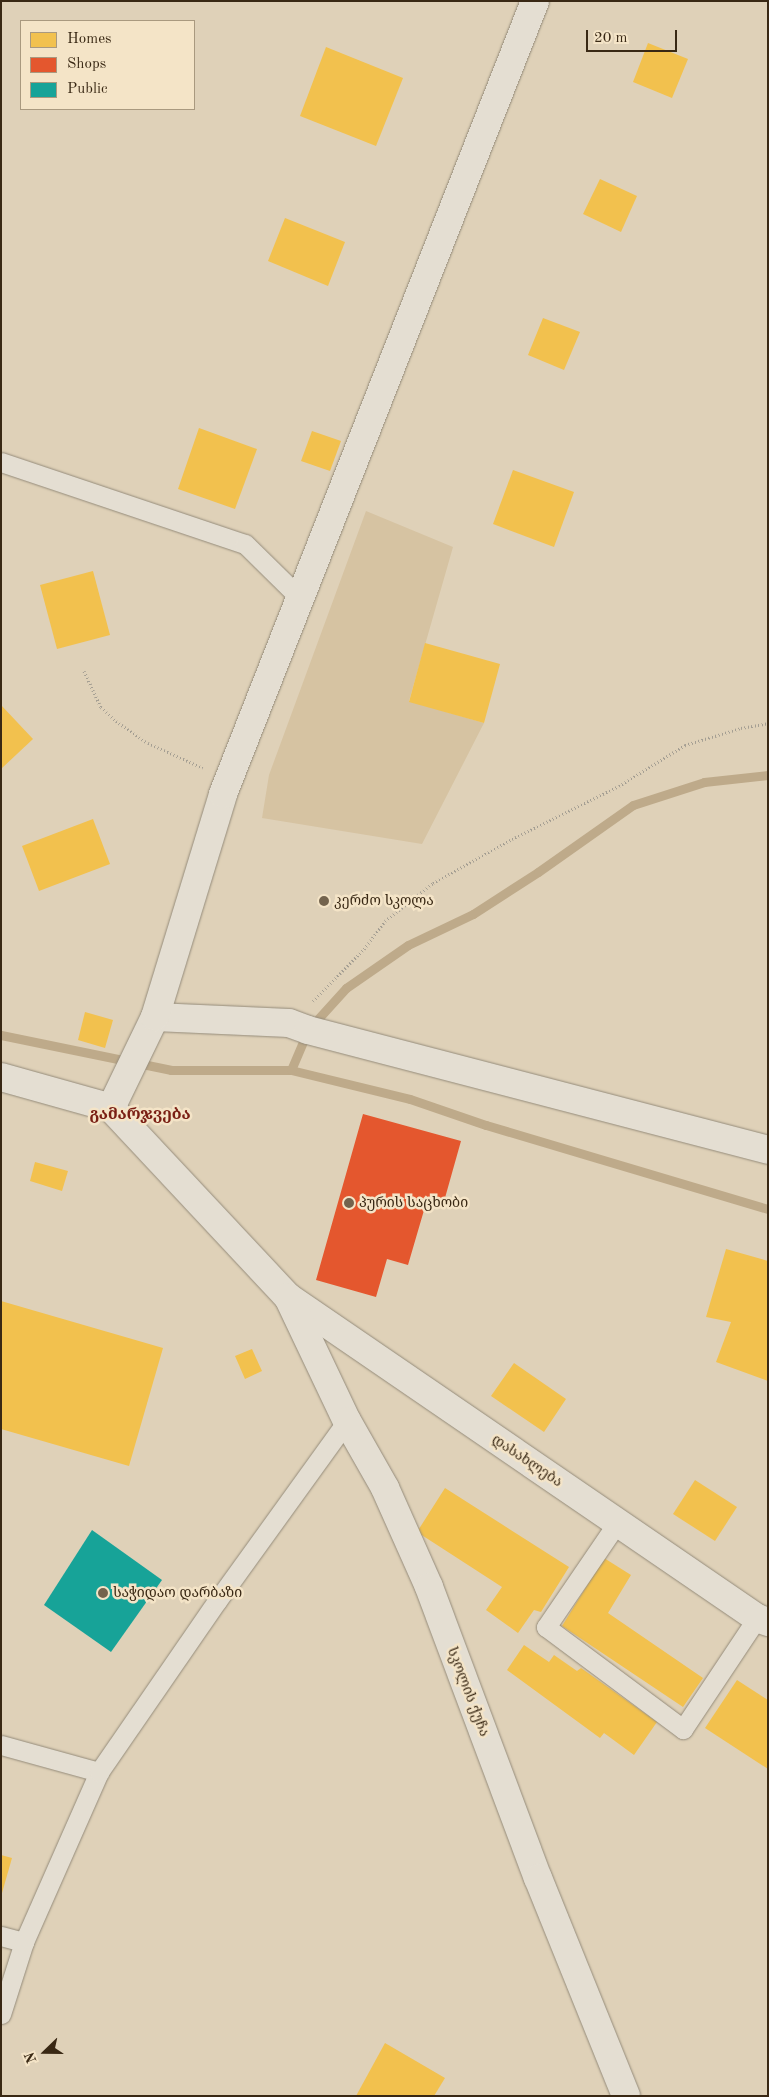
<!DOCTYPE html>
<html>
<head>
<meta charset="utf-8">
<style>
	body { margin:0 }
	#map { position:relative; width:769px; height:2097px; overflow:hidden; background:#dfd1b8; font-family:"Old Standard TT","Noto Serif Georgian",serif }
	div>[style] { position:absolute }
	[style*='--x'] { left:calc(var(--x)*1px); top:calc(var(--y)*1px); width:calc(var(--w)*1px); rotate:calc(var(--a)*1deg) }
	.green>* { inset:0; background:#d6c3a2 }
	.homes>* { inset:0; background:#f2c14e }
	.shops>* { inset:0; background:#e4572e }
	.public>* { inset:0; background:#17a398 }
	.stream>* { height:9px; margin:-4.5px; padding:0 4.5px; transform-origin:4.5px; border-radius:4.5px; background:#beaa8a }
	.path>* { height:3px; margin-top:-1.5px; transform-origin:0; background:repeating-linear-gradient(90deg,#a59f93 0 1px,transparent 0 3.5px) }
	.roads { filter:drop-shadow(0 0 1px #948b7a) drop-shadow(0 0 1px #948b7a) }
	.lane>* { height:19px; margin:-9.5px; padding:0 9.5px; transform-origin:9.5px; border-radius:9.5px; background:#e4ded2 }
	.street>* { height:28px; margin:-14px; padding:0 14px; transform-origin:14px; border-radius:14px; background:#e4ded2 }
	.secondary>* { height:28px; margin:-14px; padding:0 14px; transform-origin:14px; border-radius:14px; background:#e4ded2 }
	.dots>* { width:14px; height:14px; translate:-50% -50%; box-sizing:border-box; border:2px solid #f4e4c7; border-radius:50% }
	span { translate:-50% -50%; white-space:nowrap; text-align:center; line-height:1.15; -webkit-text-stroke:5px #f4e4c7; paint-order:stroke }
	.poi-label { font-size:14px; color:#392814 }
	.left { translate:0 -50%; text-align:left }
	.street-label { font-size:14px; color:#392814 }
	.quarter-label { font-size:16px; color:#7a1f14; font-weight:700 }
	.frame { position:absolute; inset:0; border:2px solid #392814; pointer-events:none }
	.legend { position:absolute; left:20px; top:20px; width:175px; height:90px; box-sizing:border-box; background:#f4e4c7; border:1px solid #a9997f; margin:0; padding:6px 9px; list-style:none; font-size:15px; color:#392814 }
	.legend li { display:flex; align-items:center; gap:10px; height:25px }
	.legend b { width:25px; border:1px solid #a9997f }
	.north { position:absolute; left:20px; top:2027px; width:50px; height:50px; -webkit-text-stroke:4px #f4e4c7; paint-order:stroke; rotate:248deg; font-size:14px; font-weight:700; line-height:20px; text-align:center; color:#392814 }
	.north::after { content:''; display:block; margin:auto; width:18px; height:22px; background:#392814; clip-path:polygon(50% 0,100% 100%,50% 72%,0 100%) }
	.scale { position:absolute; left:586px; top:30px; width:91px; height:22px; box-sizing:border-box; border:2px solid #392814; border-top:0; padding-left:6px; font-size:15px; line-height:18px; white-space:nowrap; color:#392814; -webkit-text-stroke:4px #f4e4c7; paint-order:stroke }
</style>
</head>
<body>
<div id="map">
	<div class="green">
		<div style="clip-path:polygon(366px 511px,453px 547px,409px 701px,484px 723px,422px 844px,262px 818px,269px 775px)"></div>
	</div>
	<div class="homes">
		<div style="clip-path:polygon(648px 43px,688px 59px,672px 98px,633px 82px)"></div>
		<div style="clip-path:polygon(326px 47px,403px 78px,376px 146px,300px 116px)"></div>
		<div style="clip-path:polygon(600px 179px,637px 196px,621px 232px,583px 214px)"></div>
		<div style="clip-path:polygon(285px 218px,345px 242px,328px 286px,268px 261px)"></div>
		<div style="clip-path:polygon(543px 318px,580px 332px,564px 370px,528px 355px)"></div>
		<div style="clip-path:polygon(199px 428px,257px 449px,235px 509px,178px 489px)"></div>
		<div style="clip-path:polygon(312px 431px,341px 441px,330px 471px,301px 461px)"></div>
		<div style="clip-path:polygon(513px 470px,574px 492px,554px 547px,493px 524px)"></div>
		<div style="clip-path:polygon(93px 571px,110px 635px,57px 649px,40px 585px)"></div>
		<div style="clip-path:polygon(425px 643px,500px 664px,484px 723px,409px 702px)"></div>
		<div style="clip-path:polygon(1px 705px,33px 739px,1px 769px)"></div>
		<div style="clip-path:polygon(93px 819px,110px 864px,39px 891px,22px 846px)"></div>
		<div style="clip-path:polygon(85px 1012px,113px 1020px,105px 1048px,78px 1040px)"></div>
		<div style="clip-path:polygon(35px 1162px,68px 1171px,62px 1191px,30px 1181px)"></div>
		<div style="clip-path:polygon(726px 1249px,768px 1261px,768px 1381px,716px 1362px,731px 1322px,706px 1317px)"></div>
		<div style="clip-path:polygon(1px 1301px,163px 1348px,129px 1466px,1px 1429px)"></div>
		<div style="clip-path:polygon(252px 1349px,262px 1371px,245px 1379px,235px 1356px)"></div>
		<div style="clip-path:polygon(514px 1363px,566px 1399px,544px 1432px,491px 1396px)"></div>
		<div style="clip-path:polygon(695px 1480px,737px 1507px,715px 1541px,673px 1514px)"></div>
		<div style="clip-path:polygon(445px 1488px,569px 1567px,541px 1612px,534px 1610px,518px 1633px,486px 1610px,502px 1587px,417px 1532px)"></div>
		<div style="clip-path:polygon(604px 1558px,631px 1575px,608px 1613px,703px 1678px,683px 1707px,562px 1626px)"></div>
		<div style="clip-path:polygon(524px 1645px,549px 1662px,554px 1655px,577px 1671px,581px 1668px,657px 1722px,634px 1755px,604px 1733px,600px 1738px,507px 1670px)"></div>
		<div style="clip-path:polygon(737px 1680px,768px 1700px,768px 1769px,705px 1728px)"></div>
		<div style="clip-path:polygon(1px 1855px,12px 1858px,2px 1893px,1px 1892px)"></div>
		<div style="clip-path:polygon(385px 2043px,445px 2078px,434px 2096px,356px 2096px)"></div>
	</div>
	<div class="shops">
		<div style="clip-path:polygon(363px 1114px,461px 1141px,443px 1205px,427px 1200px,408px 1265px,387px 1259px,376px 1297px,316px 1280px)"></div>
	</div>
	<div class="public">
		<div style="clip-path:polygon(92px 1530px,162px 1580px,111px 1652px,44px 1605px)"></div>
	</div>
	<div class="stream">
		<div style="--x:1;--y:1035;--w:174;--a:11.6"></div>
		<div style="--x:171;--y:1070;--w:120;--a:0"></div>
		<div style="--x:291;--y:1070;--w:122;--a:13.7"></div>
		<div style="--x:410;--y:1099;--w:80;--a:18.9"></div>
		<div style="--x:486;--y:1125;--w:294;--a:16.6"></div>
		<div style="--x:291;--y:1070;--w:43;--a:-67"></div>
		<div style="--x:308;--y:1030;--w:57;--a:-47.9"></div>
		<div style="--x:346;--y:988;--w:75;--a:-34.7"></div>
		<div style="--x:408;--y:945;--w:72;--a:-25.5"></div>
		<div style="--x:473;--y:914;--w:77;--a:-32.9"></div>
		<div style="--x:538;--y:872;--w:116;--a:-35.2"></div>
		<div style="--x:633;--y:805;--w:75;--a:-17.9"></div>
		<div style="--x:704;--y:782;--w:64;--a:-6.2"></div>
	</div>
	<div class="path">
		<div style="--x:84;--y:671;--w:40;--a:65"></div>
		<div style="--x:101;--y:707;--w:21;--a:43"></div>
		<div style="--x:116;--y:721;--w:39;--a:35"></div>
		<div style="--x:148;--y:743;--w:60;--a:24.4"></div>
		<div style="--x:313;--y:1001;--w:73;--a:-45.6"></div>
		<div style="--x:364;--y:949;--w:35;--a:-53"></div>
		<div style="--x:385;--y:921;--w:61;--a:-38.4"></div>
		<div style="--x:433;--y:883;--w:90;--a:-29.1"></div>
		<div style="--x:512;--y:839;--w:119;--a:-26.4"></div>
		<div style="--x:619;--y:786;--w:78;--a:-31.8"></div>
		<div style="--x:685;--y:745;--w:59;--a:-16.9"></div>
		<div style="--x:741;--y:728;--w:27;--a:-10"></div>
	</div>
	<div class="roads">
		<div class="lane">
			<div style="--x:1;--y:462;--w:257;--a:18.6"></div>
			<div style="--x:245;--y:544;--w:77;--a:44.5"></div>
			<div style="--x:617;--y:1523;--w:126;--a:124.3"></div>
			<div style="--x:546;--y:1627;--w:171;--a:36.7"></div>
			<div style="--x:683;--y:1729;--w:133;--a:-56.3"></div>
			<div style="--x:1;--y:1745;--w:102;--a:15.4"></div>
			<div style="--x:1;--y:1936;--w:24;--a:15"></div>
			<div style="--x:1;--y:2014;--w:76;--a:-72.3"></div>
			<div style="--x:24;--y:1942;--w:186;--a:-66.2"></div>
			<div style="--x:99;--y:1772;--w:208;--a:-55.4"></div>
			<div style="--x:217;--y:1601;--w:222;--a:-54.2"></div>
		</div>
		<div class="street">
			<div style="--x:111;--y:1108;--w:259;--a:46.9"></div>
			<div style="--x:288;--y:1297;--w:568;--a:34.39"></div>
			<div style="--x:757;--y:1618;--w:12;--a:20"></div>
			<div style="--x:288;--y:1297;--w:137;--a:64.6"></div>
			<div style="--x:347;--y:1421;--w:77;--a:60.4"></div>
			<div style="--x:385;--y:1488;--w:108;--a:66"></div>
			<div style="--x:429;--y:1587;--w:311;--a:69.5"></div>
			<div style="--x:538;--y:1878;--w:235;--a:68"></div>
		</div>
		<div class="secondary">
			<div style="--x:155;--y:1017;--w:134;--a:2.6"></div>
			<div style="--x:289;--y:1023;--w:20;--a:20"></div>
			<div style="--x:308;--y:1030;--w:475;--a:14.6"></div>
			<div style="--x:1;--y:1077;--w:114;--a:15.7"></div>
			<div style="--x:111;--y:1108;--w:101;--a:-64.2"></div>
			<div style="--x:155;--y:1017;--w:233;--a:-73"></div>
			<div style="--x:223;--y:794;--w:852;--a:-68.52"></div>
		</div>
	</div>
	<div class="dots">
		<div style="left:324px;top:901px;background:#73634d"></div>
		<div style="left:349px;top:1203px;background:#73634d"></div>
		<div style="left:103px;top:1593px;background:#73634d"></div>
	</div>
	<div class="poi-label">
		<span class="left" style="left:334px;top:901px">კერძო სკოლა</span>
		<span class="left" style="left:359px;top:1203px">პურის საცხობი</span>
		<span class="left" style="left:113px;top:1593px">საჭიდაო დარბაზი</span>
	</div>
	<div class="street-label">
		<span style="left:527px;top:1461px;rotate:34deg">დასახლება</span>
		<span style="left:468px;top:1692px;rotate:69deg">სკოლის ქუჩა</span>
	</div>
	<div class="quarter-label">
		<span style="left:140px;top:1115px">გამარჯვება</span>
	</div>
	<div class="frame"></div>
	<ul class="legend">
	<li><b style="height:14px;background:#f2c14e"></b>Homes</li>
	<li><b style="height:14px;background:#e4572e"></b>Shops</li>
	<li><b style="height:14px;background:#17a398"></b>Public</li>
	</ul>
	<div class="north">N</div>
	<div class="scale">20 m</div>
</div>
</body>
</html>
